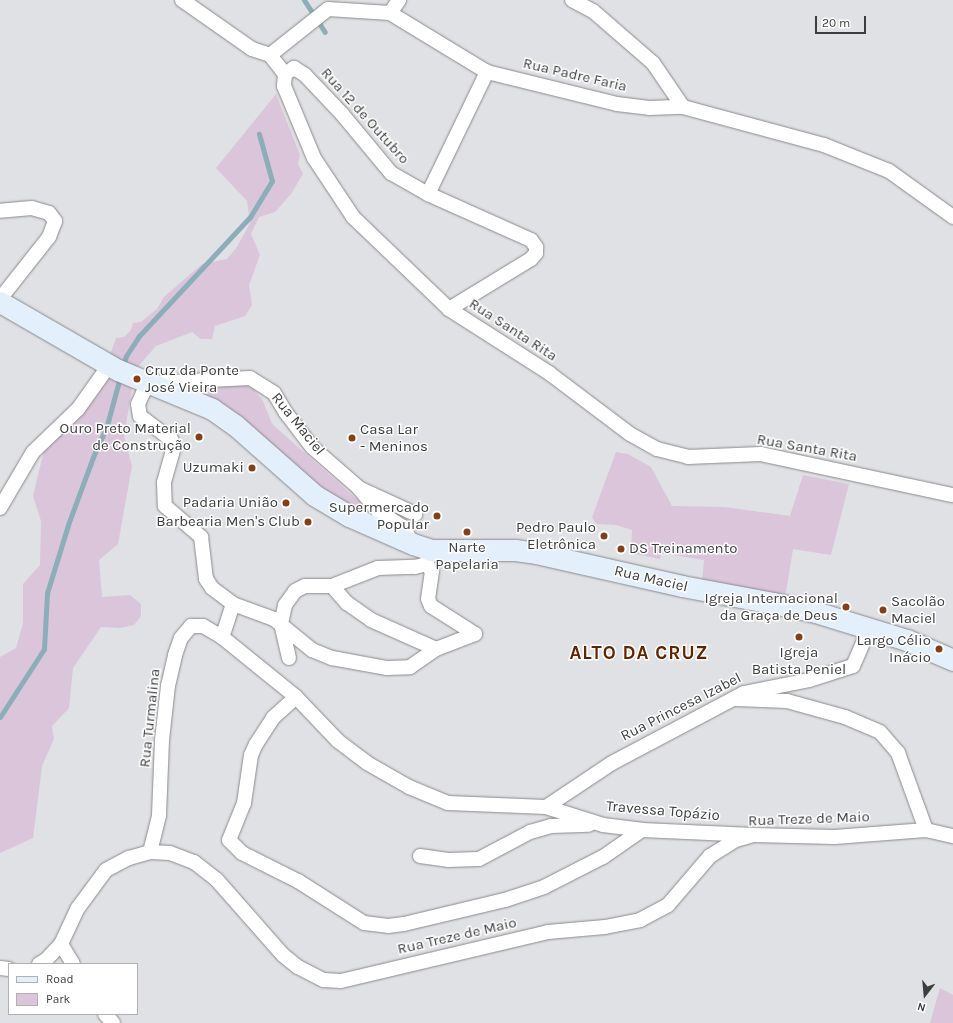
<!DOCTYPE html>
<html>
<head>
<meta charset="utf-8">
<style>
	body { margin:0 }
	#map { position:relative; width:953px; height:1023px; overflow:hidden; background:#e0e1e4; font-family:Karla,sans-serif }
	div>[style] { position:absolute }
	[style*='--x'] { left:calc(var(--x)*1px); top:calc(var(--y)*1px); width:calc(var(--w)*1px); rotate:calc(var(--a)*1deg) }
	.green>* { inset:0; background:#dac5da }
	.stream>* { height:5px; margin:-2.5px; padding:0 2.5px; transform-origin:2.5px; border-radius:2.5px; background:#8baeb8 }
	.roads { filter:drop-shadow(0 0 1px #8a8a8d) drop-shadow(0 0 1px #8a8a8d) }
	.minor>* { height:14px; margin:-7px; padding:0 7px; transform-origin:7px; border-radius:7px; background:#fff }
	.secondary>* { height:21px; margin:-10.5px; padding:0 10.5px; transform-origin:10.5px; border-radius:10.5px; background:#e3f0fc }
	.dots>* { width:11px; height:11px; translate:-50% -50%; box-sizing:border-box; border:2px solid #fff; border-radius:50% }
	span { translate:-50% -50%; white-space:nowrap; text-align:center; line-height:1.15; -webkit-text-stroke:3px #fff; paint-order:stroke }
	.street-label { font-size:15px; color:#3c3d3e }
	.poi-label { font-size:15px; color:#3c3d3e }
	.left { translate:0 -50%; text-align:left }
	.right { translate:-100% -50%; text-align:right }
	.district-label { font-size:19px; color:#632500; font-weight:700; letter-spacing:1px }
	.legend { position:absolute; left:8px; top:963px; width:130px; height:52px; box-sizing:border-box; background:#fff; border:1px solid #b1b1b2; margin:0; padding:5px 7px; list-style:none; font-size:12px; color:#3c3d3e }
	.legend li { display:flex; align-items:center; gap:8px; height:20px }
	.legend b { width:20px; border:1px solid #b1b1b2 }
	.north { position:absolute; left:905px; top:975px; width:40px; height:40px; -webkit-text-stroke:3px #fff; paint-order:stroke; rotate:196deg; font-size:11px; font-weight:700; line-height:16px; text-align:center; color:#3c3d3e }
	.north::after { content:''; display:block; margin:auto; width:14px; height:18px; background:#3c3d3e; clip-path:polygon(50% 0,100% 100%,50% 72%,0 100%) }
	.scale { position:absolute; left:815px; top:16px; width:51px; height:18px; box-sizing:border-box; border:2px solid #3c3d3e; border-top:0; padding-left:5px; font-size:12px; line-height:14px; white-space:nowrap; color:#3c3d3e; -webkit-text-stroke:3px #fff; paint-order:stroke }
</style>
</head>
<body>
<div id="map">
	<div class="green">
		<div style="clip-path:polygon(276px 94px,300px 155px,298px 164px,303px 174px,291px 194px,275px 212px,259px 217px,251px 234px,260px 255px,249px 285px,252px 305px,245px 316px,215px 326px,212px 339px,201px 339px,192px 332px,156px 346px,136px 369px,110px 355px,116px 338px,124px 337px,131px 330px,133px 323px,141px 322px,157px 309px,164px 297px,202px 264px,227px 259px,237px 247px,250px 223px,247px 201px,216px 168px)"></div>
		<div style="clip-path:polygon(111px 376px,132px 389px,124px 436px,132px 466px,118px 544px,99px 560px,102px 597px,130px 595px,141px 604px,141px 616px,134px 625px,120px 628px,101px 627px,73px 668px,69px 708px,52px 726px,54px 739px,42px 766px,33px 838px,0 853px,0 657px,16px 648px,23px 623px,23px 584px,40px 565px,41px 521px,33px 496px,39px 471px,45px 447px,92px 403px)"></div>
		<div style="clip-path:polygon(229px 379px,253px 388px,263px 401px,272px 424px,377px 517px,336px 498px,186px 394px,179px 382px)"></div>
		<div style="clip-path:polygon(616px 452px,628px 454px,651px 467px,672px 506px,725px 507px,790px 516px,803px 475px,849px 484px,831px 555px,793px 549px,785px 598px,702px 583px,704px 560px,661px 553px,660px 559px,631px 553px,632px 530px,616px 525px,596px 524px,592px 517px)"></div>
		<div style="clip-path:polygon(940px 988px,953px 995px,953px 1023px,930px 1023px)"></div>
	</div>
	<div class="stream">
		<div style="--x:304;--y:0;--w:38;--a:57"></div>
		<div style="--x:123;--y:367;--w:11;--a:-75"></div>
		<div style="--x:126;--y:356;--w:24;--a:-57"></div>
		<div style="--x:139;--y:336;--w:163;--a:-47"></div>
		<div style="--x:250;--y:217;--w:42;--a:-58.6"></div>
		<div style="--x:272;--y:181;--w:49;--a:-105.5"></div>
		<div style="--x:0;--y:717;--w:81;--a:-57.1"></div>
		<div style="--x:44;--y:649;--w:56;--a:-86.9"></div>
		<div style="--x:47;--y:593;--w:74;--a:-72.8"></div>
		<div style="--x:69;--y:522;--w:69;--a:-69.7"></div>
		<div style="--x:93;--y:457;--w:35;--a:-66"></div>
		<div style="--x:107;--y:425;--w:50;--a:-74.8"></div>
	</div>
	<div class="roads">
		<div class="minor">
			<div style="--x:182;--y:0;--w:85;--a:35"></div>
			<div style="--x:252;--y:49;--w:19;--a:18"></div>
			<div style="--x:270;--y:55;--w:24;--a:52"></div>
			<div style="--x:285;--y:74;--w:12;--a:95"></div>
			<div style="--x:284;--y:86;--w:78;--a:67.4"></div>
			<div style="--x:314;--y:158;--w:71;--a:56.5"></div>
			<div style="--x:353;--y:217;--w:133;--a:43.8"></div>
			<div style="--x:449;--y:309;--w:119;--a:32.6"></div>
			<div style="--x:549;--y:373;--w:101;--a:37"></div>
			<div style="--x:630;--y:434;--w:31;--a:29"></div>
			<div style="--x:657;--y:449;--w:32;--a:14"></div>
			<div style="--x:688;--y:457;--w:73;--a:-2.4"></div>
			<div style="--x:761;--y:454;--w:196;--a:12.1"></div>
			<div style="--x:572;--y:0;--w:24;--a:28"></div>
			<div style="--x:593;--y:11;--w:79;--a:40.9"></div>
			<div style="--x:653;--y:63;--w:53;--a:55.7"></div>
			<div style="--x:390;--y:13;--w:16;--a:-55"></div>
			<div style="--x:270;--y:55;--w:74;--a:-38.4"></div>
			<div style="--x:328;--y:9;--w:62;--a:3.7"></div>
			<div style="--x:390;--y:13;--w:114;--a:31.3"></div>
			<div style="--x:487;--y:72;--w:134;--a:13.8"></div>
			<div style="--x:617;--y:104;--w:32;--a:7"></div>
			<div style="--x:649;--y:108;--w:34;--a:-2"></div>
			<div style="--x:683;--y:107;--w:146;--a:15.1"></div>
			<div style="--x:824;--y:145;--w:70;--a:21.8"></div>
			<div style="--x:889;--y:171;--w:79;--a:35.7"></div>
			<div style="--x:285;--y:74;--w:11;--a:-34"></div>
			<div style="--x:294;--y:68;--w:13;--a:32"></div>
			<div style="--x:305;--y:75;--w:54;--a:46.5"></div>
			<div style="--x:342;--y:114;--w:77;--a:50.3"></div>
			<div style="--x:391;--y:173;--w:43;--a:29.6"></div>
			<div style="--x:428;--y:194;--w:136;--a:-64.2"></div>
			<div style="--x:428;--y:194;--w:113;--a:24.1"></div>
			<div style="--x:531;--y:240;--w:9;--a:54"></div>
			<div style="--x:536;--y:247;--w:6;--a:90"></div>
			<div style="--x:536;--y:253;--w:8;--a:130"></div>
			<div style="--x:531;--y:259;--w:96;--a:148.6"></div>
			<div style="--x:0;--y:299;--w:79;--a:-51.7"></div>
			<div style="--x:49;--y:237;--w:17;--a:-69"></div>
			<div style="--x:55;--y:221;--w:10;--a:-127"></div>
			<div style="--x:49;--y:213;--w:18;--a:-164"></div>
			<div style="--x:32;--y:208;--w:32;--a:175"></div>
			<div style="--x:361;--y:489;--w:60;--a:24.8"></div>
			<div style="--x:0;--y:508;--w:65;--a:-59.5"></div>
			<div style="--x:33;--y:452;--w:62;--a:-43.7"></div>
			<div style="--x:78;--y:409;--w:55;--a:-54.6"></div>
			<div style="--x:413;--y:544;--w:20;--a:-120"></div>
			<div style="--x:403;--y:527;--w:30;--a:-147"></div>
			<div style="--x:378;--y:511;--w:30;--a:-130"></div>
			<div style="--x:359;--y:488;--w:62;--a:-138.9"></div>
			<div style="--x:312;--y:447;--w:43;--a:-127.4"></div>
			<div style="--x:286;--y:413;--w:23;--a:-121"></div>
			<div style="--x:274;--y:393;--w:28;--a:-148"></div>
			<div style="--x:250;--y:378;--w:100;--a:177.1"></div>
			<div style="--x:150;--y:383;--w:12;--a:125"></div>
			<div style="--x:143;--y:393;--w:12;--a:114"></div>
			<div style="--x:138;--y:404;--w:12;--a:81"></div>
			<div style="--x:140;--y:416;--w:39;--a:37"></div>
			<div style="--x:171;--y:439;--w:9;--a:69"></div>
			<div style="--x:174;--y:447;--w:37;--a:106"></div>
			<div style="--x:164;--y:483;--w:23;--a:88"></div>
			<div style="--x:165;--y:506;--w:48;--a:40.7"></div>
			<div style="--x:201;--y:537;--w:42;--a:83.2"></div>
			<div style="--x:206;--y:579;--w:11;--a:56"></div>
			<div style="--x:212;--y:588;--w:26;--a:37"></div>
			<div style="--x:233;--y:604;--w:35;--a:108"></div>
			<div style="--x:222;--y:637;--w:95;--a:39"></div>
			<div style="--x:296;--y:697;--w:61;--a:46.3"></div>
			<div style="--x:338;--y:741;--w:36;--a:37"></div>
			<div style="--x:367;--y:763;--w:48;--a:29.7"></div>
			<div style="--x:409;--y:787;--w:42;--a:22.3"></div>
			<div style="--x:448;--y:803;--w:98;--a:2.3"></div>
			<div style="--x:546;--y:807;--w:60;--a:17.5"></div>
			<div style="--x:603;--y:825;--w:39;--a:7"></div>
			<div style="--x:642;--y:830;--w:111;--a:2.6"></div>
			<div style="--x:426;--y:564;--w:9;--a:49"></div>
			<div style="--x:432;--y:571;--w:28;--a:98"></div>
			<div style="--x:428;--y:599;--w:8;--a:67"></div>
			<div style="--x:431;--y:606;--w:52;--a:32.5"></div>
			<div style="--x:332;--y:586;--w:23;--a:49"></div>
			<div style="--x:347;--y:603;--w:29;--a:35"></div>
			<div style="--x:371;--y:620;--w:71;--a:24"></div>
			<div style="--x:233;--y:604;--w:44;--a:20.1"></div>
			<div style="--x:274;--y:619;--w:49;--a:39.2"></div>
			<div style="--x:312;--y:650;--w:22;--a:22"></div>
			<div style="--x:332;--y:658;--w:56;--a:10.3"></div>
			<div style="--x:387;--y:668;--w:23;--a:-2"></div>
			<div style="--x:410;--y:667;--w:32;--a:-35"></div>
			<div style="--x:436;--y:649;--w:42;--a:-21"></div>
			<div style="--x:289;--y:658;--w:35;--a:-103"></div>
			<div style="--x:281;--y:624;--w:19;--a:-78"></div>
			<div style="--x:285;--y:605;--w:17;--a:-54"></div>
			<div style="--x:295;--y:591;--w:11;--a:-27"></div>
			<div style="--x:305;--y:586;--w:27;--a:0"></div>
			<div style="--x:332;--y:586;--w:49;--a:-21.4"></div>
			<div style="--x:378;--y:568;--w:37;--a:-2"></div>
			<div style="--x:415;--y:567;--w:11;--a:-15"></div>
			<div style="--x:426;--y:564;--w:15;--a:-67"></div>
			<div style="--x:296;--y:697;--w:31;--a:138"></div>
			<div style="--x:273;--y:718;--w:31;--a:123"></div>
			<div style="--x:256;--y:744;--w:12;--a:114"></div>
			<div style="--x:251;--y:755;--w:49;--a:98.3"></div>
			<div style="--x:244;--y:803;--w:40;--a:112"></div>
			<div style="--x:229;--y:840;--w:18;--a:45"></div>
			<div style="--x:242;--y:853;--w:63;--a:26.6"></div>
			<div style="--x:298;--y:881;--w:78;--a:32.5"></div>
			<div style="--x:364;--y:923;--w:24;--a:7"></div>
			<div style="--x:388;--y:926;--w:16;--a:-7"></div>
			<div style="--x:404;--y:924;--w:104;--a:-13.4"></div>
			<div style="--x:505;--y:900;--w:41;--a:-18.4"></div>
			<div style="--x:544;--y:887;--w:66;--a:-27"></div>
			<div style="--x:603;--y:857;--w:47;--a:-34.7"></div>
			<div style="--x:736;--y:699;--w:51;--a:2.2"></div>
			<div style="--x:787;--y:701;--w:60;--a:15.4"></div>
			<div style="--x:845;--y:717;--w:38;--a:23"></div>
			<div style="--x:880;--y:732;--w:28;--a:49"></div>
			<div style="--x:898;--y:753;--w:82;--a:70"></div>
			<div style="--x:546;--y:807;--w:79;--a:-33.7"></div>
			<div style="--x:612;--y:763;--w:149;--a:-27.9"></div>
			<div style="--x:744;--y:693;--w:66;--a:-11.3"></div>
			<div style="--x:809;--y:680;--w:46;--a:-17.7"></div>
			<div style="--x:853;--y:666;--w:40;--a:-66.6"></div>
			<div style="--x:150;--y:852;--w:38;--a:-76"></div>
			<div style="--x:159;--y:815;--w:75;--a:-87.7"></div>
			<div style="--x:162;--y:740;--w:54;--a:-83.7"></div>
			<div style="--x:168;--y:686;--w:32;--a:-77"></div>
			<div style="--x:175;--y:655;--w:18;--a:-71"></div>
			<div style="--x:181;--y:638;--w:16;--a:-50"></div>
			<div style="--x:191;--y:626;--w:12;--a:0"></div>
			<div style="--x:203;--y:626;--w:22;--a:30"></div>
			<div style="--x:420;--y:856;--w:28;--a:8"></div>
			<div style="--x:448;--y:860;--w:31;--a:-2"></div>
			<div style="--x:479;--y:859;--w:58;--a:-27.9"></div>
			<div style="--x:530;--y:832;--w:22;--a:-16"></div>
			<div style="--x:551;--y:826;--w:38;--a:-2"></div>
			<div style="--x:61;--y:944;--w:23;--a:59"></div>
			<div style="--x:39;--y:964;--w:8;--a:-30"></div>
			<div style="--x:46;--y:960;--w:22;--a:-47"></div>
			<div style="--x:61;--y:944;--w:40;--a:-65"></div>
			<div style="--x:78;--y:908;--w:47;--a:-53.6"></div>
			<div style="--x:106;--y:870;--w:26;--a:-28"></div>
			<div style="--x:129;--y:858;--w:22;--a:-16"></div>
			<div style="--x:150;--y:852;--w:20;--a:3"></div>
			<div style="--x:170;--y:853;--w:26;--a:21"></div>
			<div style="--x:194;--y:862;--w:28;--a:38"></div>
			<div style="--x:216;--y:879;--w:101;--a:48.6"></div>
			<div style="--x:283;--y:955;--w:19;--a:39"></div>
			<div style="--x:298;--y:967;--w:29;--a:27"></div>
			<div style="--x:324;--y:980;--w:17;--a:3"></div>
			<div style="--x:341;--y:981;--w:213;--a:-13.3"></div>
			<div style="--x:548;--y:932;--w:57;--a:-5"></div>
			<div style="--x:605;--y:927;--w:36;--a:-11"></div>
			<div style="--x:640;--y:920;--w:32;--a:-28"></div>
			<div style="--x:668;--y:905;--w:65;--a:-49.4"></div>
			<div style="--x:710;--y:856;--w:31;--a:-32"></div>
			<div style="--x:736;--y:840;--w:18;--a:-16"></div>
			<div style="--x:753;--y:835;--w:82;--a:1.4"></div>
			<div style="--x:835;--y:837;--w:91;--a:-4.4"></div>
			<div style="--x:926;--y:830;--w:28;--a:13"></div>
			<div style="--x:0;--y:968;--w:9;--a:6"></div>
			<div style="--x:105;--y:1014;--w:12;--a:48"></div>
		</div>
		<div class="secondary">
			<div style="--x:0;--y:302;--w:136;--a:30"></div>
			<div style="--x:118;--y:370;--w:102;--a:22.5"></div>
			<div style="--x:212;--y:409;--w:28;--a:35"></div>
			<div style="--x:235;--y:425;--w:106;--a:41.5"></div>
			<div style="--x:314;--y:495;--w:41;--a:31"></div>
			<div style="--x:349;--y:516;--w:70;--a:23.6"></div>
			<div style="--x:413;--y:544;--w:20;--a:18"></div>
			<div style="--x:432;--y:550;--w:83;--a:0"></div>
			<div style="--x:515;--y:550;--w:21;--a:8"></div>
			<div style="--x:536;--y:553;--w:150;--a:12.7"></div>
			<div style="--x:682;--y:586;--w:93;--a:10.6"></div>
			<div style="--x:773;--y:603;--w:40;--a:12"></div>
			<div style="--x:812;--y:611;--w:99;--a:17"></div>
			<div style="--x:907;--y:640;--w:50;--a:23.5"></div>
		</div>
	</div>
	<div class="dots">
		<div style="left:137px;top:379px;background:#843f18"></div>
		<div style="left:199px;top:437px;background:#843f18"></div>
		<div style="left:352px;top:438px;background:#843f18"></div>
		<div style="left:252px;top:468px;background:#843f18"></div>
		<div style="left:286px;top:503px;background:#843f18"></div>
		<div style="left:437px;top:516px;background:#843f18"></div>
		<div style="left:308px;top:522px;background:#843f18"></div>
		<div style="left:467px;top:532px;background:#843f18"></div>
		<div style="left:604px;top:536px;background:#843f18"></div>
		<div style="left:621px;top:549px;background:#843f18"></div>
		<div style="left:846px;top:607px;background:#843f18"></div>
		<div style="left:883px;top:610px;background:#843f18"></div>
		<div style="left:799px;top:637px;background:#843f18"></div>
		<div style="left:939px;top:649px;background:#843f18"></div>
	</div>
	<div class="street-label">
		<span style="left:575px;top:75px;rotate:13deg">Rua Padre Faria</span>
		<span style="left:365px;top:116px;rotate:48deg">Rua 12 de Outubro</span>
		<span style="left:513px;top:330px;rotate:33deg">Rua Santa Rita</span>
		<span style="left:298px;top:424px;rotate:51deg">Rua Maciel</span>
		<span style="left:807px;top:448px;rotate:10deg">Rua Santa Rita</span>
		<span style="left:651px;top:579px;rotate:13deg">Rua Maciel</span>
		<span style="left:681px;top:707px;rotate:-27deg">Rua Princesa Izabel</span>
		<span style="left:150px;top:718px;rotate:-84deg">Rua Turmalina</span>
		<span style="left:663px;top:811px;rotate:5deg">Travessa Topázio</span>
		<span style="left:809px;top:819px;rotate:-2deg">Rua Treze de Maio</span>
		<span style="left:457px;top:936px;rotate:-13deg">Rua Treze de Maio</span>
	</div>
	<div class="poi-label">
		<span class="left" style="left:145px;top:379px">Cruz da Ponte<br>José Vieira</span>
		<span class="right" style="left:191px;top:437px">Ouro Preto Material<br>de Construção</span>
		<span class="left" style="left:360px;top:438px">Casa Lar<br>- Meninos</span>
		<span class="right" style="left:244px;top:468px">Uzumaki</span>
		<span class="right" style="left:278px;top:503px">Padaria União</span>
		<span class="right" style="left:429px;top:516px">Supermercado<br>Popular</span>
		<span class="right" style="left:300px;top:522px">Barbearia Men's Club</span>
		<span class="right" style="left:596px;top:536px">Pedro Paulo<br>Eletrônica</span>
		<span style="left:467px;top:556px">Narte<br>Papelaria</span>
		<span class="left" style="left:629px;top:549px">DS Treinamento</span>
		<span class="right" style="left:838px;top:607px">Igreja Internacional<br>da Graça de Deus</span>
		<span class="left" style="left:891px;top:610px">Sacolão<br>Maciel</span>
		<span class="right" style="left:931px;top:649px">Largo Célio<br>Inácio</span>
		<span style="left:799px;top:661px">Igreja<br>Batista Peniel</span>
	</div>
	<div class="district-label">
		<span style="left:639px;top:654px">ALTO DA CRUZ</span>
	</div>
	<ul class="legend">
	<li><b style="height:5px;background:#e3f0fc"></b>Road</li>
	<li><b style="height:11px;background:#dac5da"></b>Park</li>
	</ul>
	<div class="north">N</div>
	<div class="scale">20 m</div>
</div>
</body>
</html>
